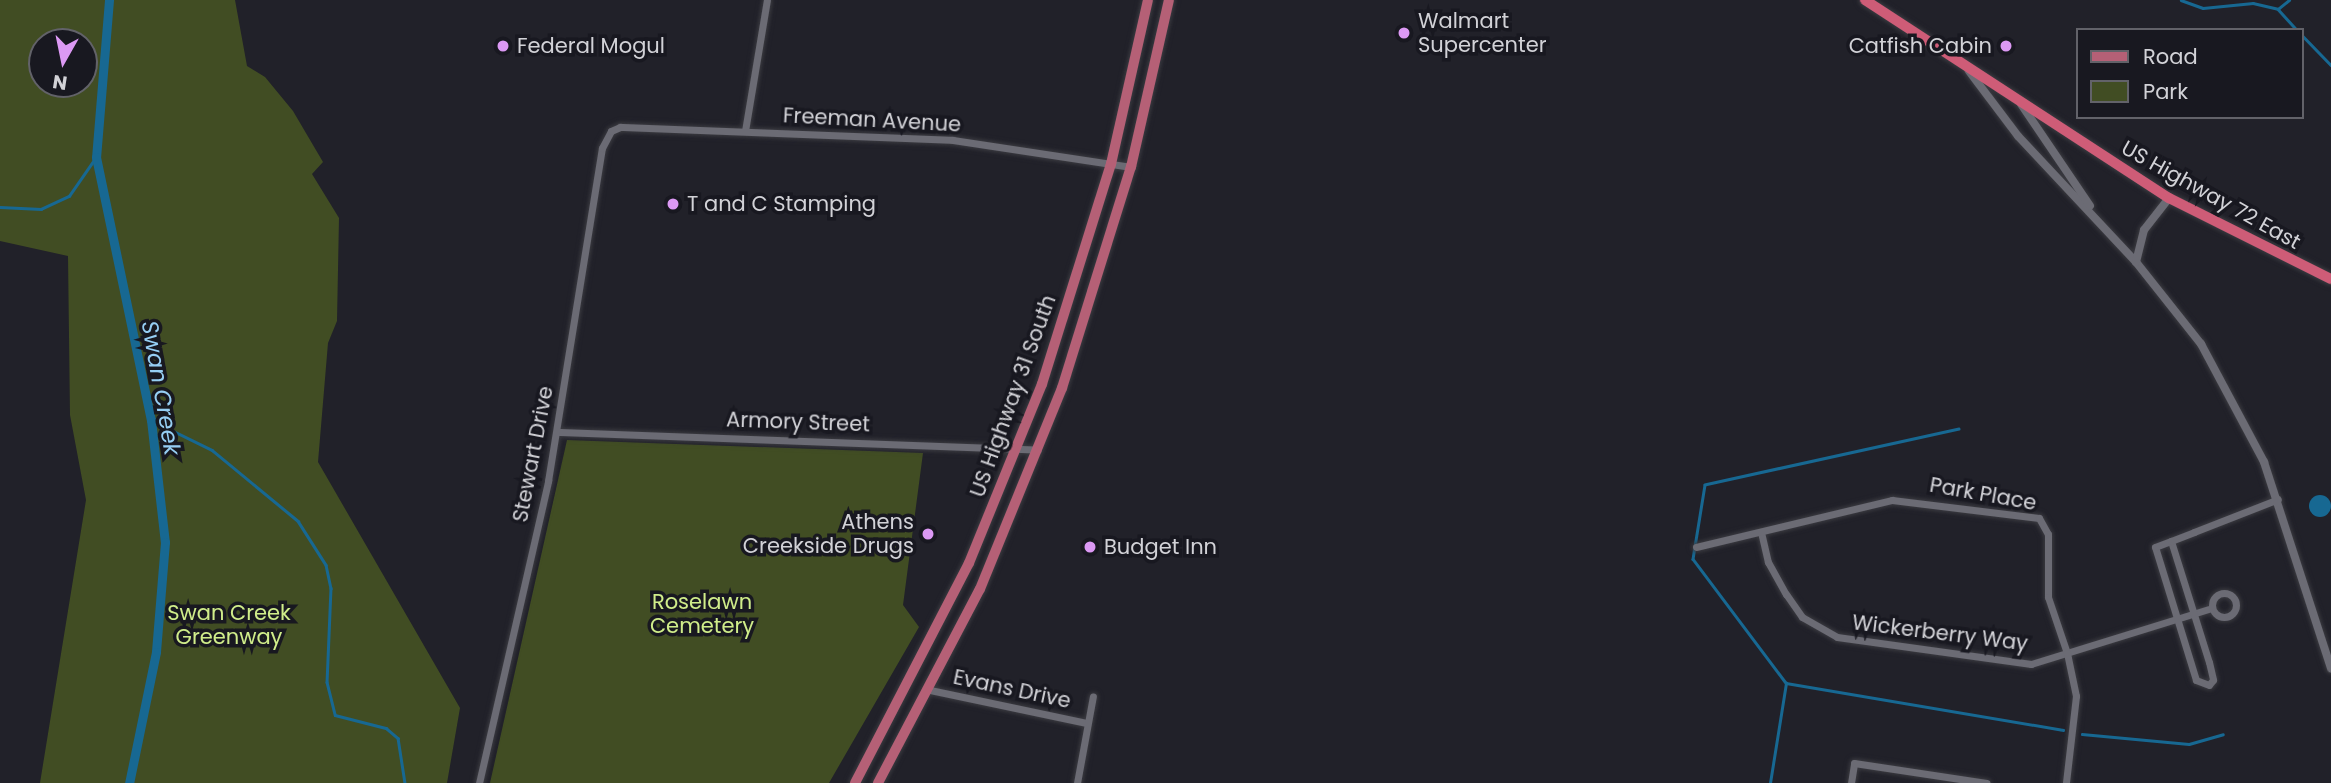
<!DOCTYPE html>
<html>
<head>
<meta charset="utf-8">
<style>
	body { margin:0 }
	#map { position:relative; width:2331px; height:783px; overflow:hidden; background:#212129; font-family:Poppins,sans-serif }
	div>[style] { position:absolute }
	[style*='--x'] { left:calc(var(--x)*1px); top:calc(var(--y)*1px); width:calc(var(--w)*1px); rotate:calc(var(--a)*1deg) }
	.green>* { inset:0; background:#414d23 }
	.water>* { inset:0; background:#176892 }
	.round { border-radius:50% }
	.stream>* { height:2.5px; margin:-1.25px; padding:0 1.25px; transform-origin:1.25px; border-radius:1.25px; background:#176892 }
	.canal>* { height:9px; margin:-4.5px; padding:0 4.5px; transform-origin:4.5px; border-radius:4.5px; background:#176892 }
	.roads { filter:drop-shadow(0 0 2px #3b3b41) drop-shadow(0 0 2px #3b3b41) }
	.minor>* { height:7px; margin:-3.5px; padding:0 3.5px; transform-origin:3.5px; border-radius:3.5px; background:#6b6b74 }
	.minor>.ring { margin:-3.5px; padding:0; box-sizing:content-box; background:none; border:7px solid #6b6b74; border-radius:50% }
	.tertiary>* { height:8px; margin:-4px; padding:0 4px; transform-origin:4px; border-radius:4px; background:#6b6b74 }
	.primary>* { height:10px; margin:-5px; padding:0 5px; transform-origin:5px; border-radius:5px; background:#b56076 }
	.trunk>* { height:10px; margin:-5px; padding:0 5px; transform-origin:5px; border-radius:5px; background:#ce5c77 }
	.dots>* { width:19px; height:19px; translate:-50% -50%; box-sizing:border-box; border:4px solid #181820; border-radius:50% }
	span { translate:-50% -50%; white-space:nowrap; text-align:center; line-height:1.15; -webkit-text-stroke:7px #181820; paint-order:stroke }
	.poi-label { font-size:21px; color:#d2d2d7 }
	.left { translate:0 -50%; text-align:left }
	.right { translate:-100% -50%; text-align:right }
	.street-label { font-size:21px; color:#d2d2d7 }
	.park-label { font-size:21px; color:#d0ed8a }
	.water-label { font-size:23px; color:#96cef3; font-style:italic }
	.legend { position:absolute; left:2076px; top:28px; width:228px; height:91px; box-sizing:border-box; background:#181820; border:2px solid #626269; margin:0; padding:9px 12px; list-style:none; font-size:21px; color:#d2d2d7 }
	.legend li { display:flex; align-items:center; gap:14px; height:35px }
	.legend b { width:35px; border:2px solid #626269 }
	.north { position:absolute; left:28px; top:28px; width:70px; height:70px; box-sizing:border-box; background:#181820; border:2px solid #626269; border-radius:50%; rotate:189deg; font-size:19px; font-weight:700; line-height:28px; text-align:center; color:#d2d2d7 }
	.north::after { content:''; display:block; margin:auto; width:24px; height:32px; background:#dc99f4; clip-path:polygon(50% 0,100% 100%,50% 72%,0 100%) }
</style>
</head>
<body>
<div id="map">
	<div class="green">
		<div style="clip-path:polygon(evenodd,0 0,235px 0,247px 66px,265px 77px,293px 111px,323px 162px,312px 174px,339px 218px,337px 321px,328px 343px,318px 462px,460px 708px,447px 783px,40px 783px,86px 500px,70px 415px,68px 256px,0 241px,0 0,84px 42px,84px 84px,42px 84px,42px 42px,84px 42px)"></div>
		<div style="clip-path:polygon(567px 440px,923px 453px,903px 605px,919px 627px,829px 783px,490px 783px)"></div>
	</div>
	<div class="water">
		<div class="round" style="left:2309px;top:495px;width:22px;height:22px"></div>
	</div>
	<div class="stream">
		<div style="--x:2181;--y:0;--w:23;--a:20"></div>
		<div style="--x:2203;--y:8;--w:50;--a:-5.7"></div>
		<div style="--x:2253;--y:3;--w:26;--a:13"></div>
		<div style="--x:2278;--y:9;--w:28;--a:48"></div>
		<div style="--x:2278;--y:9;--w:14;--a:-39"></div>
		<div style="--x:2301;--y:34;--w:43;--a:45.9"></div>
		<div style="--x:0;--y:207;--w:41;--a:2.8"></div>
		<div style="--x:41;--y:209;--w:31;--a:-25"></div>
		<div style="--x:69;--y:196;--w:47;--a:-55.3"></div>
		<div style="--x:151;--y:420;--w:68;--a:26.2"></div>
		<div style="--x:212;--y:450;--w:112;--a:39.5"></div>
		<div style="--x:298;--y:521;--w:52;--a:57.5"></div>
		<div style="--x:326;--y:565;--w:24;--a:78"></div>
		<div style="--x:331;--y:588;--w:94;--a:92.4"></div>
		<div style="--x:327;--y:682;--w:34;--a:76"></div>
		<div style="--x:335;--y:715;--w:53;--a:14.3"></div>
		<div style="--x:386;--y:728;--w:16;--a:40"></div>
		<div style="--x:398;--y:738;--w:46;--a:81.2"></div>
		<div style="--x:1959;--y:429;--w:260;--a:167.6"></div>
		<div style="--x:1705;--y:485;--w:75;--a:99.2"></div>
		<div style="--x:1693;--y:559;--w:155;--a:53.1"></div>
		<div style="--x:1786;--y:683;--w:281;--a:9.6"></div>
		<div style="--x:2082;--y:734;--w:107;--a:5.3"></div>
		<div style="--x:2189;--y:744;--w:35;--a:-16"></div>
		<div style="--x:1770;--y:783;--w:101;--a:-80.9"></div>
	</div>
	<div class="canal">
		<div style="--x:109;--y:0;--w:158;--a:94.7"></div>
		<div style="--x:96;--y:157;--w:269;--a:78.2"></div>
		<div style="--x:151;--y:420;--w:123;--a:83.5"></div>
		<div style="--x:165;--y:542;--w:110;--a:94.7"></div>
		<div style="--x:156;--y:652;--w:134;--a:101.6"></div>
	</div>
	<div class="roads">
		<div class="minor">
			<div style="--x:745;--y:131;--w:133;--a:-80.5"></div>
			<div style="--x:557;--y:432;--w:481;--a:2.1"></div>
			<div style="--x:1761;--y:532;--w:31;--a:77"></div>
			<div style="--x:1768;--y:562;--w:37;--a:61"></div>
			<div style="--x:1786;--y:594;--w:28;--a:55"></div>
			<div style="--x:1802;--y:617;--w:40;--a:29.7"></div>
			<div style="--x:1837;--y:637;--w:196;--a:7.9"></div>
			<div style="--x:2031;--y:664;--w:186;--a:-17.2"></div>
			<div style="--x:2171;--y:541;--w:127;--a:72.6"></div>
			<div style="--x:2209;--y:662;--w:18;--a:77"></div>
			<div style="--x:2213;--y:680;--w:6;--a:129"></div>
			<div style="--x:2209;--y:685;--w:14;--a:-159"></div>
			<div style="--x:2196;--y:680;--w:139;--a:-107.1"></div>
			<div style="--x:2155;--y:547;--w:17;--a:-21"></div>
			<div style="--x:2171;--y:541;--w:25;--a:-21"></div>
			<div style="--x:2194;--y:532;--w:90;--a:-21.4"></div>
			<div style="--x:1696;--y:547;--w:202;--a:-13.5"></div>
			<div style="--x:1892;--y:500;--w:148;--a:7"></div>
			<div style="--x:2039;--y:518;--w:18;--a:61"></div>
			<div style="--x:2048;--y:534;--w:63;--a:90"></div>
			<div style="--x:2048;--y:597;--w:59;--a:71.3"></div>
			<div style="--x:2067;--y:653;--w:44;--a:78.2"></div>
			<div style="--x:2076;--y:696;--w:88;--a:96.6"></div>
			<div class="ring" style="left:2212px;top:593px;width:17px;height:17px"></div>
			<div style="--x:930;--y:690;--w:160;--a:11.9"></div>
			<div style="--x:479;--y:783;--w:310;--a:-77.1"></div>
			<div style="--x:548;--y:481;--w:337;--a:-80.8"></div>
			<div style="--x:602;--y:148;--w:19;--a:-62"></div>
			<div style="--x:611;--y:131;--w:10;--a:-24"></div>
			<div style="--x:620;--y:127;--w:333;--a:2.2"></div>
			<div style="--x:953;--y:140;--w:180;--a:8.6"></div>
			<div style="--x:1077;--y:783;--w:88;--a:-79.6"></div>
			<div style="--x:1851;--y:783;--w:20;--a:-81"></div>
			<div style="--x:1854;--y:763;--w:134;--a:8.6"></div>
		</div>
		<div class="tertiary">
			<div style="--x:1969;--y:71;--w:81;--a:53"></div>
			<div style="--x:2018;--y:136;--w:173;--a:46.9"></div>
			<div style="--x:2136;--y:262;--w:105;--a:51.6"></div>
			<div style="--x:2201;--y:344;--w:134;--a:61.9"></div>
			<div style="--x:2264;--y:462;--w:217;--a:72"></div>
			<div style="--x:2021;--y:104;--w:123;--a:55.9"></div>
			<div style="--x:2136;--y:262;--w:33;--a:-76"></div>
			<div style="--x:2144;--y:230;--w:41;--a:-52"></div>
		</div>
		<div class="primary">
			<div style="--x:855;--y:783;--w:248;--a:-62.6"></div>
			<div style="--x:969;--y:563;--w:193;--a:-67.8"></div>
			<div style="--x:1042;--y:384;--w:231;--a:-72.6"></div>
			<div style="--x:1111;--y:164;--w:168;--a:-77.3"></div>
			<div style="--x:878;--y:783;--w:219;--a:-62.3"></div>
			<div style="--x:980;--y:589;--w:217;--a:-67.8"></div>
			<div style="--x:1062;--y:388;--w:232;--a:-72.7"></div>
			<div style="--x:1131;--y:167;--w:171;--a:-77.2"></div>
		</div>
		<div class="trunk">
			<div style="--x:1865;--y:0;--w:363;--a:33.1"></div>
			<div style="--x:2169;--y:198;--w:181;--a:26.6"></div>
		</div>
	</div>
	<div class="dots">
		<div style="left:1404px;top:33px;background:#dc99f4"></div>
		<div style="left:503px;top:46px;background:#dc99f4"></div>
		<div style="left:2006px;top:46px;background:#dc99f4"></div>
		<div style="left:673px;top:204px;background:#dc99f4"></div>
		<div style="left:928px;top:534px;background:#dc99f4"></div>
		<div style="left:1090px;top:547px;background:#dc99f4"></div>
	</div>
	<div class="poi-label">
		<span class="left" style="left:1418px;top:33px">Walmart<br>Supercenter</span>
		<span class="left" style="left:517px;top:46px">Federal Mogul</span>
		<span class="right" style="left:1992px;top:46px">Catfish Cabin</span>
		<span class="left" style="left:687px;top:204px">T and C Stamping</span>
		<span class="right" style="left:914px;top:534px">Athens<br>Creekside Drugs</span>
		<span class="left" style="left:1104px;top:547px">Budget Inn</span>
	</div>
	<div class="street-label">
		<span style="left:872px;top:120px;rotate:3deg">Freeman Avenue</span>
		<span style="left:2211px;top:195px;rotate:29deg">US Highway 72 East</span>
		<span style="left:1013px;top:396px;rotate:-70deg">US Highway 31 South</span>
		<span style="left:798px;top:422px;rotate:2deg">Armory Street</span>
		<span style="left:533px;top:454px;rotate:-79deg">Stewart Drive</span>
		<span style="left:1983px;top:494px;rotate:10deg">Park Place</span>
		<span style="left:1940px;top:633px;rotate:7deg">Wickerberry Way</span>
		<span style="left:1012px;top:689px;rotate:12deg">Evans Drive</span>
	</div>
	<div class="park-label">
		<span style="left:702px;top:614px">Roselawn<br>Cemetery</span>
		<span style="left:229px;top:625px">Swan Creek<br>Greenway</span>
	</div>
	<div class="water-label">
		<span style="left:161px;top:388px;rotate:80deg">Swan Creek</span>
	</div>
	<ul class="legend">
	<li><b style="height:9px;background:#b56076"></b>Road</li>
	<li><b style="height:19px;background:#414d23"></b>Park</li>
	</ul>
	<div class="north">N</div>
</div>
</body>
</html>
